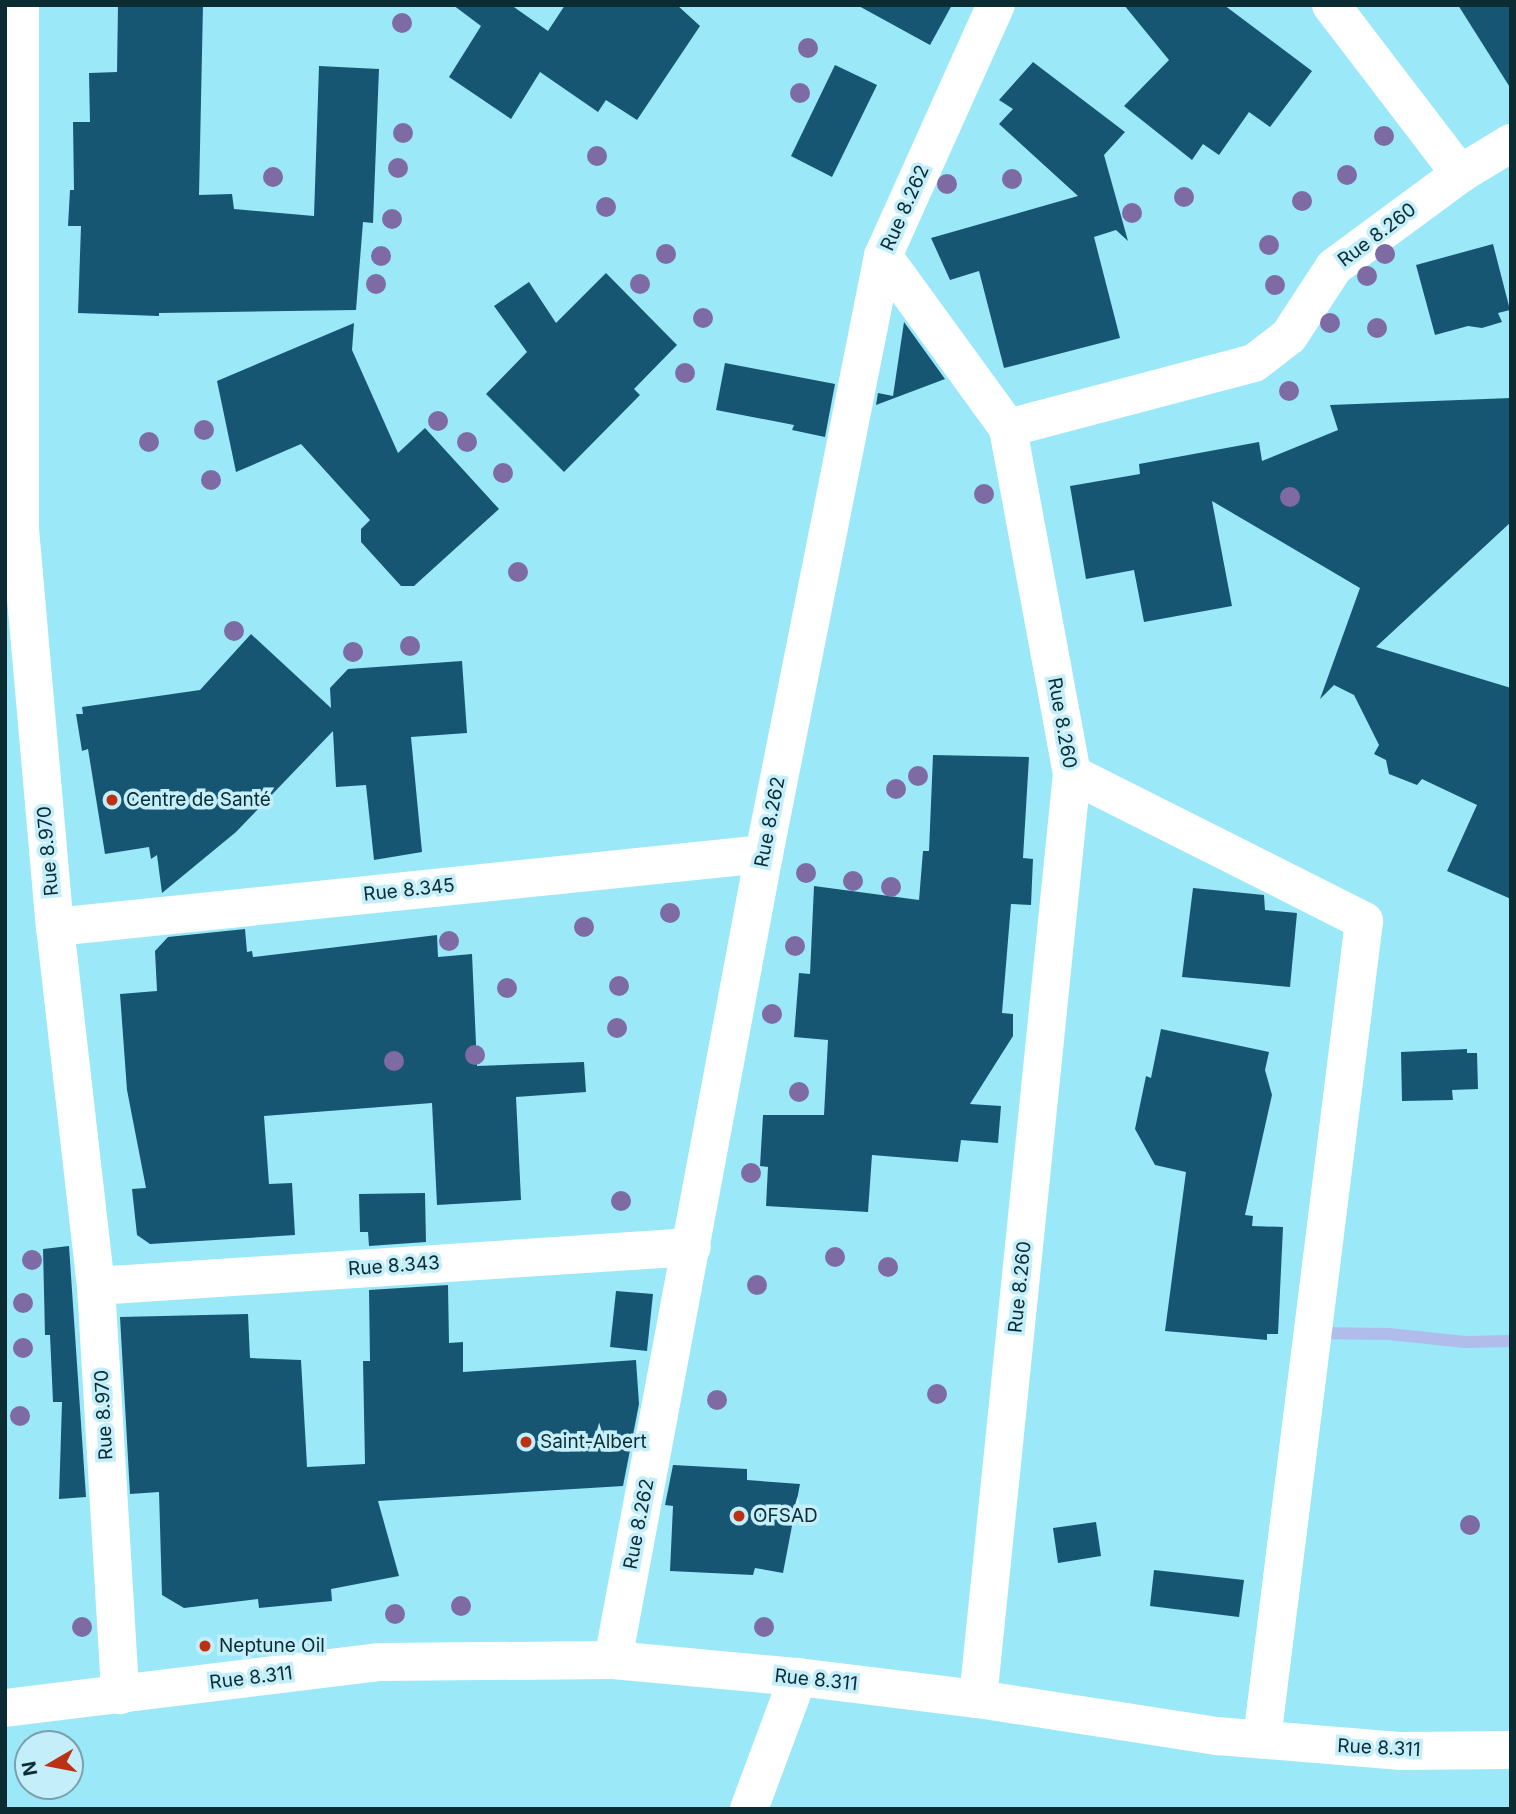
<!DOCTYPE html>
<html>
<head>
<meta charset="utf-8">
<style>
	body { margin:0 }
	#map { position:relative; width:1516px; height:1814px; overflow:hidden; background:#9be8f9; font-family:Inter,sans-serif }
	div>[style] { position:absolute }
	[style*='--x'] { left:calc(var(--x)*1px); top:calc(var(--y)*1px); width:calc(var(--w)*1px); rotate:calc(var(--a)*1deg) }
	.stream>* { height:12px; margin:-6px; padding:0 6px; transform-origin:6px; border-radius:6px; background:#b0bcea }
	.building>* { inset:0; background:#165673 }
	.minor>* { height:38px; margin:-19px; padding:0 19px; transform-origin:19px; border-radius:19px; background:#fff }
	.secondary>* { height:38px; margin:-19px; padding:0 19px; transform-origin:19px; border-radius:19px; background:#fff }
	.trees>* { width:20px; height:20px; margin:-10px; border-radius:50%; background:#7f6ba4 }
	.dots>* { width:19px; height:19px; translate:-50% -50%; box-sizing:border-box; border:4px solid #c4effa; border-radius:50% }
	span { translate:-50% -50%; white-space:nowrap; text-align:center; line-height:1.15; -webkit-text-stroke:7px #c4effa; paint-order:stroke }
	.street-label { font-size:19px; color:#0b2c33 }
	.poi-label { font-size:19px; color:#0b2c33 }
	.left { translate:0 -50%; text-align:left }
	.frame { position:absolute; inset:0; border:7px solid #0b2c33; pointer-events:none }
	.north { position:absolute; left:14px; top:1730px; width:70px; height:70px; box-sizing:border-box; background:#c4effa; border:2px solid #7aa1aa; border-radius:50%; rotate:260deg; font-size:19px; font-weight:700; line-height:28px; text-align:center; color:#0b2c33 }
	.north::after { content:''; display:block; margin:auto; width:24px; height:32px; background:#bc3113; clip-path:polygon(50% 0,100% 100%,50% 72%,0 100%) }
</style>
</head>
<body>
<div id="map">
	<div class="stream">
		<div style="--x:1315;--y:1333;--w:74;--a:0.8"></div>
		<div style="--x:1389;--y:1334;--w:76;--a:6"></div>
		<div style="--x:1465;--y:1342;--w:46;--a:-1.2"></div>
	</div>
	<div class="building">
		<div style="clip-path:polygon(118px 5px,203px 5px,199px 195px,232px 194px,234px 209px,314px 216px,319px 66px,379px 69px,373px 223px,363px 222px,356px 310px,159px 313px,159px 316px,78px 313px,81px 226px,68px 226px,70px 190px,74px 190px,73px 122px,90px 122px,89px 73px,117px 72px)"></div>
		<div style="clip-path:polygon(453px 5px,511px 5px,548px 31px,565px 5px,677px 5px,700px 26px,637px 120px,606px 100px,598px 112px,540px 72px,511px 119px,449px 77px,481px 26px)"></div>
		<div style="clip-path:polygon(857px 5px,952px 5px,930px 45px)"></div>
		<div style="clip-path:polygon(1124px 5px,1224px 5px,1312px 71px,1270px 127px,1249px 112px,1219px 155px,1203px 144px,1192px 160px,1124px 106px,1169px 60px)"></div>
		<div style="clip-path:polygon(1458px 5px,1511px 5px,1511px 89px)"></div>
		<div style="clip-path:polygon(1033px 62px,1125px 132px,1104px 155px,1128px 241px,1116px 230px,1094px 237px,1120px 338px,1004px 368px,979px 271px,950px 280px,931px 238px,1078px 196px,999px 124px,1013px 109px,999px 100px)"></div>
		<div style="clip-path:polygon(835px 65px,877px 85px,832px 177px,791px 156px)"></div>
		<div style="clip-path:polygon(1493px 244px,1510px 310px,1498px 313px,1502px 322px,1482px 328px,1468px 326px,1435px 335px,1416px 265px)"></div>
		<div style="clip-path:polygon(606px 273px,677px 345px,634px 389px,640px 395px,564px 472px,486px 394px,527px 352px,494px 306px,529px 282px,556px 323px)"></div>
		<div style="clip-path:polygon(904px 322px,945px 379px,876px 405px,878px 393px,893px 396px)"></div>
		<div style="clip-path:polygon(354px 323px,352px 350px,398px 453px,425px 428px,499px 509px,414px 586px,401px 586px,361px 542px,361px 529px,370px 520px,301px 444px,236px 472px,217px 381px)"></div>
		<div style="clip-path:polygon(725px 363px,835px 384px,825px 437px,792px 430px,794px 425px,716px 410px)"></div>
		<div style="clip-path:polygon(1511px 398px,1511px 522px,1376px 647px,1511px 688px,1511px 899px,1447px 871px,1477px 805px,1422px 779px,1417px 785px,1389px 774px,1386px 760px,1374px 754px,1379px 745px,1354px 695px,1334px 685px,1320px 699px,1360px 588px,1212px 501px,1232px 606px,1144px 622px,1134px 570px,1086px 579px,1070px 486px,1140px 474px,1139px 464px,1259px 442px,1262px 461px,1338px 430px,1330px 405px)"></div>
		<div style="clip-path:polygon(251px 634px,331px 708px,330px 688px,348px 669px,462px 661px,467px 733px,411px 737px,422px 852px,374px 860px,366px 785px,336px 787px,333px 731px,236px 832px,162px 893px,157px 855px,151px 859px,149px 847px,105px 854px,88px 749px,82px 751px,76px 714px,83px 714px,82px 707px,200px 690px)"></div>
		<div style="clip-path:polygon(933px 755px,1029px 757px,1023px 858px,1033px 859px,1031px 905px,1011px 904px,1002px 1013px,1013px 1014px,1013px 1036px,970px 1104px,1001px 1106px,998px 1143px,961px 1140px,958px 1162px,872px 1155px,868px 1212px,766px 1206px,768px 1167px,760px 1166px,763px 1115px,824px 1115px,828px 1040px,794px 1037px,799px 973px,810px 974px,814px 886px,919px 900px,923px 851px,929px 851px)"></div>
		<div style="clip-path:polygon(1193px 888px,1264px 895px,1265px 910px,1297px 913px,1290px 987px,1182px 977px)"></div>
		<div style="clip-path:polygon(245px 929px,247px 952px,252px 951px,253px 957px,437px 935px,438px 957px,472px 954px,477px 1066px,584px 1062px,586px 1092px,516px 1097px,521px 1200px,437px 1205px,432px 1103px,264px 1116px,269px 1184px,292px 1183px,295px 1235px,150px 1244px,137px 1235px,132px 1189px,146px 1188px,127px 1090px,120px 994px,157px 991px,155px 951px,168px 937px)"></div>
		<div style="clip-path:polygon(1161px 1029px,1269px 1052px,1265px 1070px,1272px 1095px,1245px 1215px,1253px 1216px,1252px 1226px,1283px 1227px,1278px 1334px,1267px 1334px,1267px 1340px,1165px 1331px,1186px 1172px,1155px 1165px,1135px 1129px,1146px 1076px,1151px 1078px)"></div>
		<div style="clip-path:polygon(1467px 1049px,1467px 1053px,1477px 1053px,1478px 1089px,1452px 1090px,1453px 1100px,1402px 1101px,1401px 1052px)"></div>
		<div style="clip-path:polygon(425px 1193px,426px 1242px,369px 1246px,368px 1232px,360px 1232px,359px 1194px)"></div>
		<div style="clip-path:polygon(69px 1246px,86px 1497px,59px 1499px,62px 1402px,53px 1402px,50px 1335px,45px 1335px,43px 1249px)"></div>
		<div style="clip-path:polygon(448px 1285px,449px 1343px,463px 1342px,463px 1372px,636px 1360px,639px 1404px,623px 1486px,378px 1501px,399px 1576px,331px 1589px,332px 1601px,259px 1608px,258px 1599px,184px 1608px,162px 1595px,159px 1492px,130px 1494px,120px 1317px,248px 1314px,250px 1358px,301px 1360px,307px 1467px,365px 1464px,363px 1361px,370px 1361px,369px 1290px)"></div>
		<div style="clip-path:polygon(616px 1291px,653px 1294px,647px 1351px,610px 1347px)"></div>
		<div style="clip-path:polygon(673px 1465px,747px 1469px,747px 1480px,800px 1484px,783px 1573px,755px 1568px,753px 1575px,670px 1571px,673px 1506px,665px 1505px)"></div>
		<div style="clip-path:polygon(1096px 1522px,1101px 1556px,1058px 1563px,1053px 1528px)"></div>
		<div style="clip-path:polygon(1154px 1570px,1244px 1580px,1239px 1617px,1150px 1606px)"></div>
	</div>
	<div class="minor">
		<div style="--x:20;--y:5;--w:524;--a:90"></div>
		<div style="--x:20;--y:529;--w:400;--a:85"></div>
		<div style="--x:55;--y:927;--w:361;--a:83.5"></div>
		<div style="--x:96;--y:1286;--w:410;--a:86.6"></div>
		<div style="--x:1331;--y:5;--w:213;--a:52.6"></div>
		<div style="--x:883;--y:256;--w:213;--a:54"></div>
		<div style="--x:1072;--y:774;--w:327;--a:26.7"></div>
		<div style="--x:1364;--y:921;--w:824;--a:97.11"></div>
		<div style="--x:55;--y:927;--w:713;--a:-5.88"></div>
		<div style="--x:96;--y:1286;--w:597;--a:-3.74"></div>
		<div style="--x:613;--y:1660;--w:820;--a:-79.39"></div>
		<div style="--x:764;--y:854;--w:610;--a:-78.75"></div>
		<div style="--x:883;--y:256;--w:275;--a:-65.8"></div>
		<div style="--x:978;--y:1699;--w:930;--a:-84.2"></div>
		<div style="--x:1072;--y:774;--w:352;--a:-100.5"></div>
		<div style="--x:1008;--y:428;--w:254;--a:-14.8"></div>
		<div style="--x:1254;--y:363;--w:44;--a:-37.6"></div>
		<div style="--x:1289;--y:336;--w:82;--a:-56.9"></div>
		<div style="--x:1334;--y:267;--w:157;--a:-36.4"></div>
		<div style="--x:1460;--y:174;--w:60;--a:-31.3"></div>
		<div style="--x:749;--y:1809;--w:141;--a:-69.6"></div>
	</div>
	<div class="secondary">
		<div style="--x:5;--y:1708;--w:378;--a:-7"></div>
		<div style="--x:380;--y:1662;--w:233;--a:-0.5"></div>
		<div style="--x:613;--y:1660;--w:186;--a:5.3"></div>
		<div style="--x:798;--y:1677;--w:181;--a:7"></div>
		<div style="--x:978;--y:1699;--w:243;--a:8.8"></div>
		<div style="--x:1218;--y:1736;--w:184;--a:4.7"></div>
		<div style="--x:1401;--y:1751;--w:110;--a:-0.5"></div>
	</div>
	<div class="trees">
		<div style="left:402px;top:23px"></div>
		<div style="left:808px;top:48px"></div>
		<div style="left:800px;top:93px"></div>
		<div style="left:403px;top:133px"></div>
		<div style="left:1384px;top:136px"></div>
		<div style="left:597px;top:156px"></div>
		<div style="left:398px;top:168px"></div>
		<div style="left:1347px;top:175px"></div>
		<div style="left:273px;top:177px"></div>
		<div style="left:1012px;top:179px"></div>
		<div style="left:947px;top:184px"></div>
		<div style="left:1184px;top:197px"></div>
		<div style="left:1302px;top:201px"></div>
		<div style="left:606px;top:207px"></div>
		<div style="left:1132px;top:213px"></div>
		<div style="left:392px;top:219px"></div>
		<div style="left:1269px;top:245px"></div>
		<div style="left:666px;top:254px"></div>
		<div style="left:1385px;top:254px"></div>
		<div style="left:381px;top:256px"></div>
		<div style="left:1367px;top:276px"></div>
		<div style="left:376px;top:284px"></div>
		<div style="left:640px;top:284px"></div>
		<div style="left:1275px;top:285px"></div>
		<div style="left:703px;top:318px"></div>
		<div style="left:1330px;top:323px"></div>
		<div style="left:1377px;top:328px"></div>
		<div style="left:685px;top:373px"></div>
		<div style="left:1289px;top:391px"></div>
		<div style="left:438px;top:421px"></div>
		<div style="left:204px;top:430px"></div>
		<div style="left:149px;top:442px"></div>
		<div style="left:467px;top:442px"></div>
		<div style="left:503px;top:473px"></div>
		<div style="left:211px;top:480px"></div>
		<div style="left:984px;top:494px"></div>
		<div style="left:1290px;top:497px"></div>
		<div style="left:518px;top:572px"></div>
		<div style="left:234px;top:631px"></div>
		<div style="left:410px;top:646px"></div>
		<div style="left:353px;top:652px"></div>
		<div style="left:918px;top:776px"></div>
		<div style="left:896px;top:789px"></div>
		<div style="left:806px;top:873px"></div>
		<div style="left:853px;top:881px"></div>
		<div style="left:891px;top:887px"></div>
		<div style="left:670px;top:913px"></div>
		<div style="left:584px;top:927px"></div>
		<div style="left:449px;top:941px"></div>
		<div style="left:795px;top:946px"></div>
		<div style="left:619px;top:986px"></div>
		<div style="left:507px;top:988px"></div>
		<div style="left:772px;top:1014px"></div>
		<div style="left:617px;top:1028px"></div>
		<div style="left:475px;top:1055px"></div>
		<div style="left:394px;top:1061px"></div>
		<div style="left:799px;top:1092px"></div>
		<div style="left:751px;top:1173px"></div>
		<div style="left:621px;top:1201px"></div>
		<div style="left:835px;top:1257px"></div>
		<div style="left:32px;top:1260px"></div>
		<div style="left:888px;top:1267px"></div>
		<div style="left:757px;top:1285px"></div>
		<div style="left:23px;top:1303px"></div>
		<div style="left:23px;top:1348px"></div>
		<div style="left:937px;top:1394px"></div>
		<div style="left:717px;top:1400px"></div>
		<div style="left:20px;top:1416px"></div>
		<div style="left:1470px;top:1525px"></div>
		<div style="left:461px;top:1606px"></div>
		<div style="left:395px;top:1614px"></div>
		<div style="left:82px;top:1627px"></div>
		<div style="left:764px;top:1627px"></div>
	</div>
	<div class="dots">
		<div style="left:112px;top:800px;background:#bc3113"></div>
		<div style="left:526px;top:1442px;background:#bc3113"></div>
		<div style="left:739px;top:1516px;background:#bc3113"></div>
		<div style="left:205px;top:1646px;background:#bc3113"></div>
	</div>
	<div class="street-label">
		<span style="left:905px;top:208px;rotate:-66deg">Rue 8.262</span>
		<span style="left:1377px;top:235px;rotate:-37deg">Rue 8.260</span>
		<span style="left:1062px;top:723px;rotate:80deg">Rue 8.260</span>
		<span style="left:770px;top:822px;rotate:-79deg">Rue 8.262</span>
		<span style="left:48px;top:851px;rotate:-95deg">Rue 8.970</span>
		<span style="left:409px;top:890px;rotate:-6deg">Rue 8.345</span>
		<span style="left:394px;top:1266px;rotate:-4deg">Rue 8.343</span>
		<span style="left:1020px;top:1287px;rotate:-84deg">Rue 8.260</span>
		<span style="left:104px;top:1415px;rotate:-93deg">Rue 8.970</span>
		<span style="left:639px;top:1524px;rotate:-79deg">Rue 8.262</span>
		<span style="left:251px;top:1678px;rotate:-7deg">Rue 8.311</span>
		<span style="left:816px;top:1680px;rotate:6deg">Rue 8.311</span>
		<span style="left:1379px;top:1748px;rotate:3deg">Rue 8.311</span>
	</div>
	<div class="poi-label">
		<span class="left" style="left:126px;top:800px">Centre de Santé</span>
		<span class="left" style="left:540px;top:1442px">Saint-Albert</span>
		<span class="left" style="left:753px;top:1516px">OFSAD</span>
		<span class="left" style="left:219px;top:1646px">Neptune Oil</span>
	</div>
	<div class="frame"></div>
	<div class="north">N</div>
</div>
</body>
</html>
